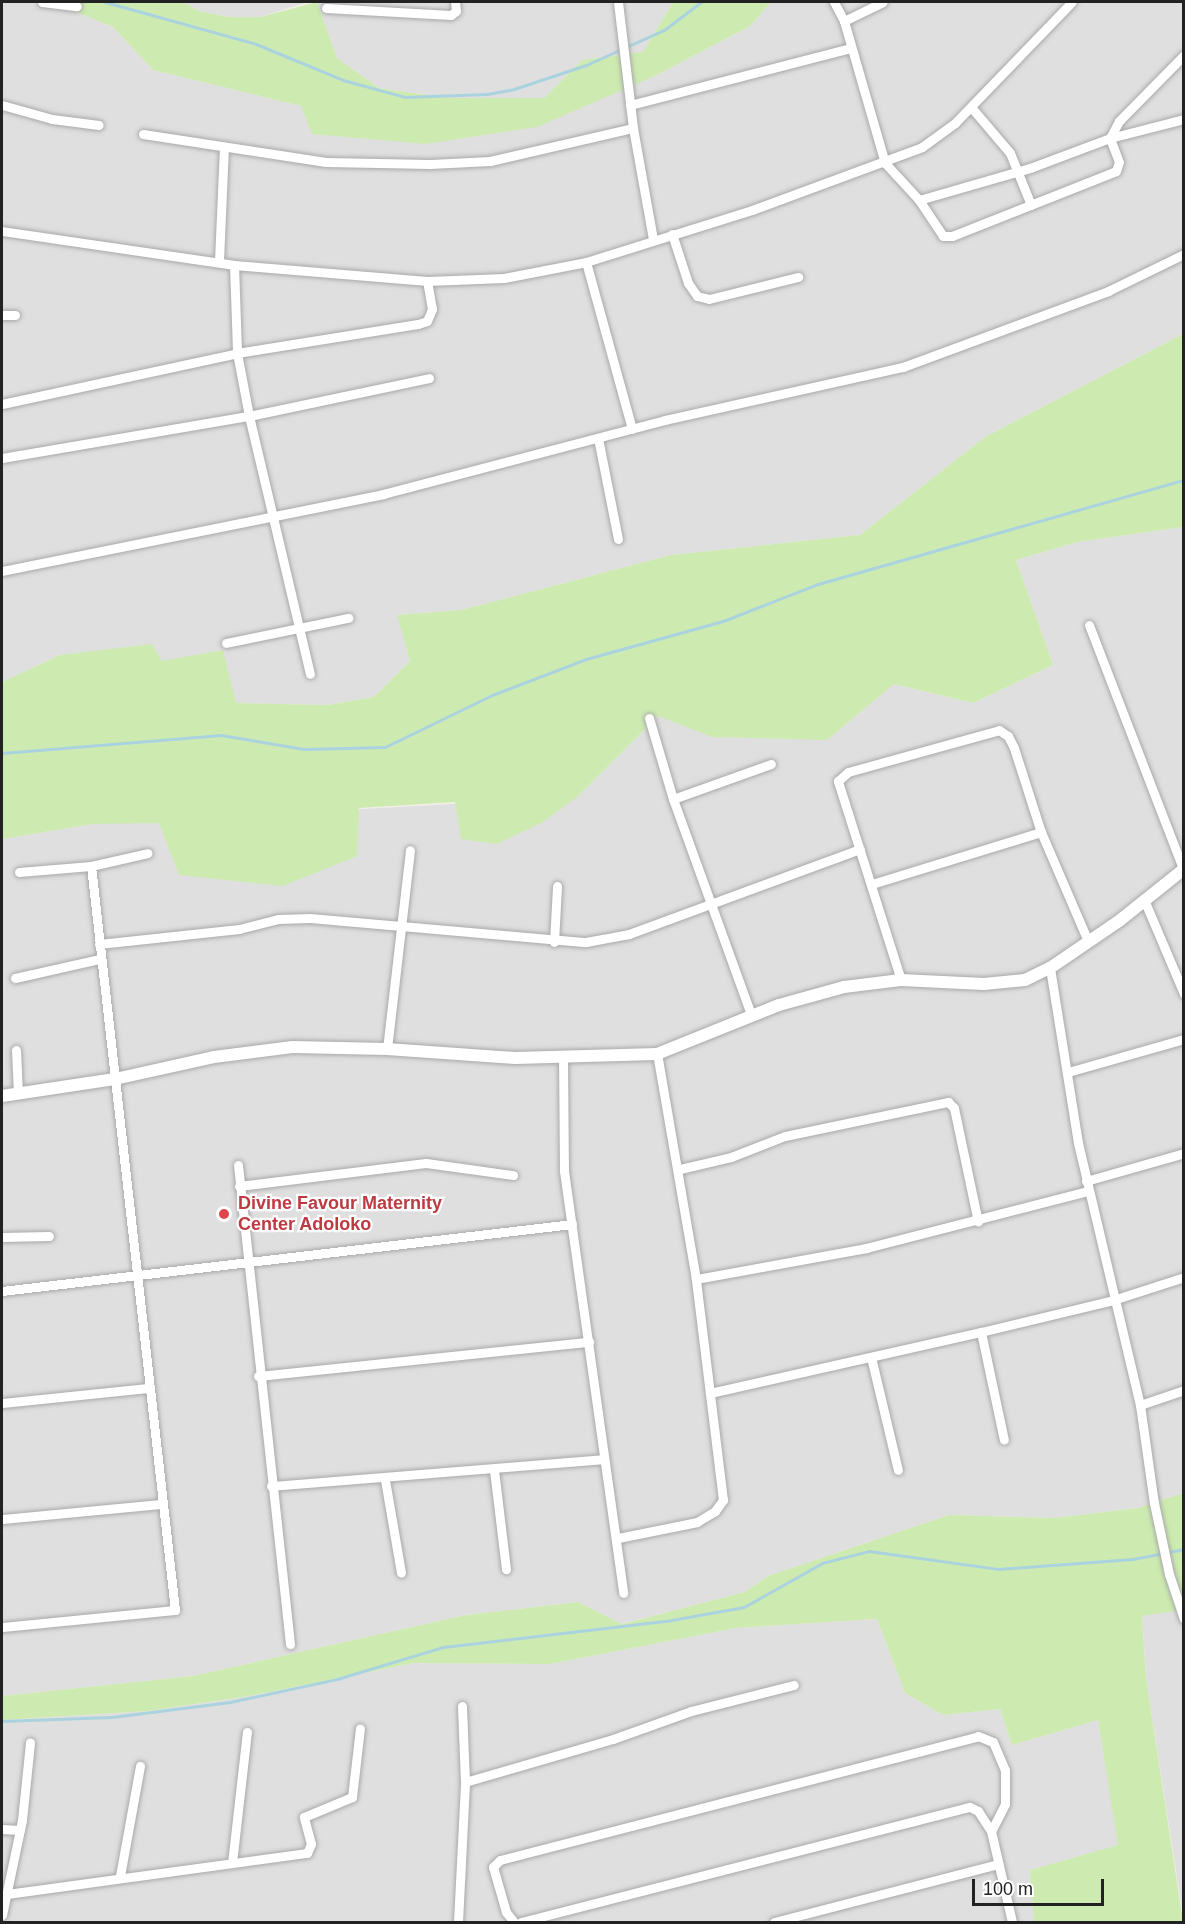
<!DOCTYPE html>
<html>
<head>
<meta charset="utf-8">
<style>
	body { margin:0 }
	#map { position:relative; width:1185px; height:1924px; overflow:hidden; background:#f2efe9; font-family:Helvetica,sans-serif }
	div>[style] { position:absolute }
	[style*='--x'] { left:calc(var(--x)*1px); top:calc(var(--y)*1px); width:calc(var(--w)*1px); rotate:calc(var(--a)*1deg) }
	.residential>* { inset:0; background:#e0dfdf }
	.grass>* { inset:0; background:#cdebb0 }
	.stream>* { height:3px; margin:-1.5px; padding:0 1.5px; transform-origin:1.5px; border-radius:1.5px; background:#aad3df }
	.roads { filter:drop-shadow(0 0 2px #a9a9a9) drop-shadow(0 0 2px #a9a9a9) }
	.minor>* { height:9px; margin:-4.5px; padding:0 4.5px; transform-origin:4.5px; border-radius:4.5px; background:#fff }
	.tertiary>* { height:12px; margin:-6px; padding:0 6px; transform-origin:6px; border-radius:6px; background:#fff }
	.dots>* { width:16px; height:16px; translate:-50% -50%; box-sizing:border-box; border:3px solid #fff; border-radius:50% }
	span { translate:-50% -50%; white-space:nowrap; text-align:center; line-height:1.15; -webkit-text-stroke:4.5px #fff; paint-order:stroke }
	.health-label { font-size:18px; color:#be3a42; font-weight:700 }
	.left { translate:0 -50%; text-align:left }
	.frame { position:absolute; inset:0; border:3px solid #222; pointer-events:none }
	.scale { position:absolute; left:972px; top:1879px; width:132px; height:27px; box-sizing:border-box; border:3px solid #222; border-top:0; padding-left:8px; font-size:18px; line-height:21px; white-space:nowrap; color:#222; -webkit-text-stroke:4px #fff; paint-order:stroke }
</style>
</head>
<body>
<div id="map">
	<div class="residential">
		<div style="clip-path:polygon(2px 2px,70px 2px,70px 9px,113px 27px,153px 70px,301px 106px,425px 144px,657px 75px,750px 26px,771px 2px,1183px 2px,1183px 334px,985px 437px,860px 535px,671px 555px,461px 610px,398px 615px,410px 661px,374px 697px,327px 705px,235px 703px,161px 661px,60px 655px,2px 682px)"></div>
		<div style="clip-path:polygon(183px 2px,308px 2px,260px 17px,229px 17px,199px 11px)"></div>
		<div style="clip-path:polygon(317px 2px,673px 2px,643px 52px,582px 60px,544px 98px,447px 98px,379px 88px,337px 58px)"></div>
		<div style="clip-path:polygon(1183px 527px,1183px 1493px,1138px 1508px,1054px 1518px,949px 1515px,768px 1576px,745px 1592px,621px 1624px,578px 1602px,466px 1615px,193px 1676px,2px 1696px,2px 839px,92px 824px,577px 797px,658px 716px,827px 740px,894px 684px,973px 703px,1053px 665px,1016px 560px,1077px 542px)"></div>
		<div style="clip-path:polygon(1183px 1610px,1183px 1916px,1146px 1678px,1142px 1615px)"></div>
		<div style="clip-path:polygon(877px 1619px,905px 1693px,943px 1715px,1000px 1709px,1012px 1745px,1098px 1720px,1119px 1845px,1030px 1870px,1034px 1922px,2px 1922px,2px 1720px,148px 1711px,249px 1696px,414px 1663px,550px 1664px,736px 1628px)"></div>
	</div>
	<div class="grass">
		<div style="clip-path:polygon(70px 2px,183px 2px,199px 11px,229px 17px,260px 17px,317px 2px,337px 58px,379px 88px,447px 98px,544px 98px,582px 60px,643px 52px,673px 2px,771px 2px,750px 26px,657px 75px,537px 127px,425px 144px,312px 134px,301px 106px,153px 70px,113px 27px,69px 9px)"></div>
		<div style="clip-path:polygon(1183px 334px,1183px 527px,1077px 542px,1016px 560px,1053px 665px,973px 703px,894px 684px,827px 740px,712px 737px,658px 716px,577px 797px,543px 822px,497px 844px,461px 839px,455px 802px,359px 808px,357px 856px,283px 886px,179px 875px,159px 823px,92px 824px,2px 839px,2px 682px,60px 655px,152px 644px,162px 661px,223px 650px,236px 703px,327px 705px,374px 697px,410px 661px,397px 615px,461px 610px,671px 555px,860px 535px,985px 437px)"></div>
		<div style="clip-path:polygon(1183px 1493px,1183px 1610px,1142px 1616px,1146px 1678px,1183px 1922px,1034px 1922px,1030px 1870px,1118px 1845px,1098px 1720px,1012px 1745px,1000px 1709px,943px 1715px,905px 1693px,877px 1619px,736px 1628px,550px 1664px,414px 1663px,249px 1696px,148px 1711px,2px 1720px,2px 1696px,193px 1676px,466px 1615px,578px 1602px,622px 1624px,745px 1592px,768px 1576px,949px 1515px,1054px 1518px,1138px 1508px)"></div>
	</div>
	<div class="stream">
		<div style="--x:105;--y:2;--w:157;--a:15.5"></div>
		<div style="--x:256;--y:44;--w:94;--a:22.5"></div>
		<div style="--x:343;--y:80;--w:64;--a:15.3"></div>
		<div style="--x:405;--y:97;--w:82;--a:-2.1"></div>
		<div style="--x:487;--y:94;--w:27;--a:-10"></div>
		<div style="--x:514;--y:89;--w:76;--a:-18.4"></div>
		<div style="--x:586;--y:65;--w:85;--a:-24.2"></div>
		<div style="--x:664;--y:30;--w:46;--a:-37.1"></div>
		<div style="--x:2;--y:753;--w:220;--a:-4.7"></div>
		<div style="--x:221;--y:735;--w:84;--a:9.6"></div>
		<div style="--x:304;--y:749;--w:81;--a:-1.4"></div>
		<div style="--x:385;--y:747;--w:119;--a:-25.9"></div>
		<div style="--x:492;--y:695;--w:101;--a:-21"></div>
		<div style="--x:586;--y:659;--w:142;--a:-15.5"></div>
		<div style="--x:723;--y:621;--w:102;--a:-21.3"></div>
		<div style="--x:818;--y:584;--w:380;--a:-15.9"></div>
		<div style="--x:2;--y:1721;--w:110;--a:-2.1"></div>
		<div style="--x:112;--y:1717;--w:119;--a:-7.2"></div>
		<div style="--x:230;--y:1702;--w:109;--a:-12.1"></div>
		<div style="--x:337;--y:1679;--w:111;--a:-16.8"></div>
		<div style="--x:443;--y:1647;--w:225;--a:-6.7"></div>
		<div style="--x:666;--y:1621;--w:79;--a:-10.2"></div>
		<div style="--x:744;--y:1607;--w:90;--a:-29.4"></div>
		<div style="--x:822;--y:1563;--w:49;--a:-14.3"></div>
		<div style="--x:869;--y:1551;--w:130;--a:7.9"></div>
		<div style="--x:998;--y:1569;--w:135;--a:-4.2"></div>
		<div style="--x:1133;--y:1559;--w:52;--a:-11.1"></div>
	</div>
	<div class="roads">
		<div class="minor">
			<div style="--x:42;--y:2;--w:35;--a:7"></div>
			<div style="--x:618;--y:2;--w:127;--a:83.2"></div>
			<div style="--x:633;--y:128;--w:113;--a:79.8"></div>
			<div style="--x:834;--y:2;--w:21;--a:62"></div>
			<div style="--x:844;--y:21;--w:148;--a:73.9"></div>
			<div style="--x:885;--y:163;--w:50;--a:47.4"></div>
			<div style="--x:919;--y:200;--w:43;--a:56.3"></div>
			<div style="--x:943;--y:236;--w:9;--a:0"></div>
			<div style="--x:952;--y:236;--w:176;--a:-21.6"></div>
			<div style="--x:1116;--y:171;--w:9;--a:-72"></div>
			<div style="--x:1119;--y:162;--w:26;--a:-111"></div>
			<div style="--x:1110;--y:138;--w:19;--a:-62"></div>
			<div style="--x:1119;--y:121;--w:93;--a:-45.4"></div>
			<div style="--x:326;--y:8;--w:125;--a:3.2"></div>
			<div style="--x:451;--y:15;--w:6;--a:-39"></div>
			<div style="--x:456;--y:11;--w:9;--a:-96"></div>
			<div style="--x:844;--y:21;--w:43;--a:-26"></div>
			<div style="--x:2;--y:105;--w:52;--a:15.6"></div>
			<div style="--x:52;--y:119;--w:47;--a:7.3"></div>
			<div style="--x:630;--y:105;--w:228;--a:-14.5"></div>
			<div style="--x:971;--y:107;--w:60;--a:49.7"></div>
			<div style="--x:1010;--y:153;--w:56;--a:68"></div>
			<div style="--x:143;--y:134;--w:185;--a:8.7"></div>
			<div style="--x:326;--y:162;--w:104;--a:1.1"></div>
			<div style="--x:430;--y:164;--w:60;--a:-2.9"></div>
			<div style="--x:490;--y:161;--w:147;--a:-13"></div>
			<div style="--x:919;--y:200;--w:116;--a:-16.1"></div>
			<div style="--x:1030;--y:168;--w:85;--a:-20.6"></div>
			<div style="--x:1110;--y:138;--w:76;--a:-14.4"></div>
			<div style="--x:2;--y:231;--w:234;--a:8.3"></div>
			<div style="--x:234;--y:265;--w:194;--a:4.7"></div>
			<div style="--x:427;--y:281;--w:77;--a:-2.2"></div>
			<div style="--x:504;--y:278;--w:84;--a:-11"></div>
			<div style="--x:586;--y:262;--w:174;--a:-17.4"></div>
			<div style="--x:752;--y:210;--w:181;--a:-20.3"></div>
			<div style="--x:922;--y:147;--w:41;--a:-36"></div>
			<div style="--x:955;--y:123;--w:168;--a:-46"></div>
			<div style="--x:672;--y:234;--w:52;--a:71.9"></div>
			<div style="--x:688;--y:283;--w:16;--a:55"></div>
			<div style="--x:697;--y:296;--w:12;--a:14"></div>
			<div style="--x:709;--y:299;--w:92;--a:-13.9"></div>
			<div style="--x:219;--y:261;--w:113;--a:-87.5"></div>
			<div style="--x:586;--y:262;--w:173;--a:74.6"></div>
			<div style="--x:234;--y:265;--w:88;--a:88"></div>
			<div style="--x:237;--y:353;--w:64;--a:79.2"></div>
			<div style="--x:249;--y:416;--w:265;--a:76.7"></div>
			<div style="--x:2;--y:315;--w:13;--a:0"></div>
			<div style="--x:2;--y:404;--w:240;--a:-12.2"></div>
			<div style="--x:237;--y:353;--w:183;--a:-9.1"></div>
			<div style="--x:418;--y:324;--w:9;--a:-18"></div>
			<div style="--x:427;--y:321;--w:13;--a:-67"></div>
			<div style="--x:432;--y:309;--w:28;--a:-100"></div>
			<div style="--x:598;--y:438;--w:103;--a:78.8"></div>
			<div style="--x:2;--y:458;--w:251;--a:-9.7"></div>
			<div style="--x:249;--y:416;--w:184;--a:-11.9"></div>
			<div style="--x:2;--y:571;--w:389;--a:-11.4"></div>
			<div style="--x:383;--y:494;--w:292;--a:-14.7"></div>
			<div style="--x:665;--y:420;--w:244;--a:-12.6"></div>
			<div style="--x:903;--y:367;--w:219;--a:-20.3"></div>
			<div style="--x:1108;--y:291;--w:85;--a:-26"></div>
			<div style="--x:1089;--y:625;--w:261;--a:68.9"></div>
			<div style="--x:226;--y:643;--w:125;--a:-11.6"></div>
			<div style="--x:649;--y:718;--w:84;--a:73.5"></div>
			<div style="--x:673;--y:799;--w:230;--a:70.1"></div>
			<div style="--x:673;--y:799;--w:104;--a:-19.7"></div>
			<div style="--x:19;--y:872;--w:72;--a:-4.8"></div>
			<div style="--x:91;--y:866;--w:58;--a:-12.8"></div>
			<div style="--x:872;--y:884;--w:177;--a:-17.1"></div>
			<div style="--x:1145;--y:902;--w:100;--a:67"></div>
			<div style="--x:554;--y:942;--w:56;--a:-86.9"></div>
			<div style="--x:99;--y:944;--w:141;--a:-6.1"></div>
			<div style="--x:239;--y:929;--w:40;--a:-14.4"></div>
			<div style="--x:278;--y:919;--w:32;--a:-2"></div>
			<div style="--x:310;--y:918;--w:277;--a:5"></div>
			<div style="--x:586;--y:942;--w:44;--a:-10.5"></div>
			<div style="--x:629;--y:934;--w:246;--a:-20.2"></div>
			<div style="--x:1050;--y:968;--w:177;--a:80.9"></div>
			<div style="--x:1078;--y:1143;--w:269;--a:76.7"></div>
			<div style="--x:1140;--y:1405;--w:99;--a:81.9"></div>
			<div style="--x:1154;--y:1503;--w:73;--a:78.1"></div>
			<div style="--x:1169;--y:1574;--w:47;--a:71.6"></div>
			<div style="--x:15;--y:978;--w:86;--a:-12.7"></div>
			<div style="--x:901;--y:980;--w:209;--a:-107.6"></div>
			<div style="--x:838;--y:781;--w:13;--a:-42"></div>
			<div style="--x:848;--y:772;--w:157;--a:-15.5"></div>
			<div style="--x:999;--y:730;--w:11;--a:34"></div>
			<div style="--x:1008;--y:736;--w:13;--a:63"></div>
			<div style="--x:1014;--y:748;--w:88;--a:72.2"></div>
			<div style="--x:1041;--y:832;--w:119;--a:66.7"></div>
			<div style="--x:387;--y:1049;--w:200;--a:-83.4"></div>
			<div style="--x:16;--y:1050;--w:44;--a:87.4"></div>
			<div style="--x:563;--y:1057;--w:114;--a:89.5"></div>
			<div style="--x:564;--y:1171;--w:426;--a:82"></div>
			<div style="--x:1068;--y:1072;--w:121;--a:-15.9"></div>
			<div style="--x:238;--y:1165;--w:482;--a:83.8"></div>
			<div style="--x:680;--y:1169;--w:52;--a:-13.2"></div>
			<div style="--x:731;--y:1157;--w:58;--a:-21.3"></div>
			<div style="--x:785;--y:1136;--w:167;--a:-11.8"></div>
			<div style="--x:948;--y:1102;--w:8;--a:45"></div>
			<div style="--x:954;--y:1108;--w:116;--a:78.1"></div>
			<div style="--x:1086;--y:1181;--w:102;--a:-15.9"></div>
			<div style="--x:239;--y:1186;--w:188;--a:-7"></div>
			<div style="--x:426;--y:1163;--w:88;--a:7.9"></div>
			<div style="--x:2;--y:1237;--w:47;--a:-1.2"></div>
			<div style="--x:696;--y:1279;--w:173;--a:-10.3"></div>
			<div style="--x:866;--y:1248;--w:229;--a:-14.4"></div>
			<div style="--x:2;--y:1291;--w:574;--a:-6.7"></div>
			<div style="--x:981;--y:1332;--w:110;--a:78"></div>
			<div style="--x:871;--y:1357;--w:116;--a:76.6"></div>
			<div style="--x:258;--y:1376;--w:333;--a:-5.9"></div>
			<div style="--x:710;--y:1393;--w:278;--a:-12.7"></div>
			<div style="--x:981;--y:1332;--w:136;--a:-13.6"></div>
			<div style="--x:1113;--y:1300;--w:75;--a:-17.9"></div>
			<div style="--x:2;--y:1403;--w:147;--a:-5.9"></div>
			<div style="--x:1140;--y:1405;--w:46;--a:-18.8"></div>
			<div style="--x:494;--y:1470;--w:100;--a:83.1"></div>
			<div style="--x:385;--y:1480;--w:94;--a:80.2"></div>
			<div style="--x:271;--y:1486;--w:334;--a:-4.6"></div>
			<div style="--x:2;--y:1519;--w:160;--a:-5.4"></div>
			<div style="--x:618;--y:1538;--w:81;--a:-11.4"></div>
			<div style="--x:697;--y:1522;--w:21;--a:-31"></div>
			<div style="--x:715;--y:1511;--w:14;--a:-54"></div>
			<div style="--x:723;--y:1500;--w:223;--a:-97"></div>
			<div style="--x:696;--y:1279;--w:228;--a:-99.8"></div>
			<div style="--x:2;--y:1627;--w:174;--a:-5.6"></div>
			<div style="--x:175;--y:1610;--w:749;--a:-96.44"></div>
			<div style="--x:465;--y:1782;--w:154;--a:-16.2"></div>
			<div style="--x:613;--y:1739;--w:83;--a:-19.7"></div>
			<div style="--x:691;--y:1711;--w:106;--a:-14.2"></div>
			<div style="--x:2;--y:1829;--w:18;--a:3"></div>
			<div style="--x:232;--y:1863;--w:132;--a:-83.5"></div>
			<div style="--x:120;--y:1876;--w:112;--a:-79.7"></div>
			<div style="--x:7;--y:1894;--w:303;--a:-7.8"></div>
			<div style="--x:307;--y:1853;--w:10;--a:-66"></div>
			<div style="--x:311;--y:1844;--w:28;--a:-105"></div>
			<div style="--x:304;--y:1817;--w:52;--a:-22.6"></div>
			<div style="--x:352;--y:1797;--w:69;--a:-83.4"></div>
			<div style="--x:2;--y:1915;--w:97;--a:-78.1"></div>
			<div style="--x:22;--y:1820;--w:78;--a:-84.1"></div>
			<div style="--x:458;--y:1922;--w:140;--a:-87.1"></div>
			<div style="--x:465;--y:1782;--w:76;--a:-92.3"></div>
			<div style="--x:514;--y:1922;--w:13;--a:-129"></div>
			<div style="--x:506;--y:1912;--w:47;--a:-106.1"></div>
			<div style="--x:493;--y:1867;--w:10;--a:-45"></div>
			<div style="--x:500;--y:1860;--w:494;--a:-14.5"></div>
			<div style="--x:978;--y:1736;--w:16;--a:22"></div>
			<div style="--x:993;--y:1742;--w:30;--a:67"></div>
			<div style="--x:1005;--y:1770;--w:34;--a:90"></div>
			<div style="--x:1005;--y:1804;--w:30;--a:117"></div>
			<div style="--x:991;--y:1831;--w:93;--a:77"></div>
			<div style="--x:521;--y:1922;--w:463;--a:-14.4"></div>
			<div style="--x:970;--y:1807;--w:9;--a:27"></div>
			<div style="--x:978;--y:1811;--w:24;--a:57"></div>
			<div style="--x:774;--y:1922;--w:232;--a:-14.5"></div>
		</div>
		<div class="tertiary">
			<div style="--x:2;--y:1096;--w:114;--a:-8.6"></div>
			<div style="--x:115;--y:1079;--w:101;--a:-12.5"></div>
			<div style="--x:214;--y:1057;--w:79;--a:-7.3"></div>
			<div style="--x:292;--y:1047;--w:95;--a:1.2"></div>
			<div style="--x:387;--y:1049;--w:128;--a:4"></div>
			<div style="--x:515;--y:1058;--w:142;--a:-1.6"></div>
			<div style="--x:657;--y:1054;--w:131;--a:-21.9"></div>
			<div style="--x:779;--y:1005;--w:67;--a:-15.5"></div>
			<div style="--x:844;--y:987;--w:57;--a:-7"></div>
			<div style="--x:901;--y:980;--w:83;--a:2.8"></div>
			<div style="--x:984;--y:984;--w:41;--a:-5.6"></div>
			<div style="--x:1025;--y:980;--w:28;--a:-26"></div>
			<div style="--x:1050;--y:968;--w:83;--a:-34.3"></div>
			<div style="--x:1119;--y:921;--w:83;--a:-38.7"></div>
		</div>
	</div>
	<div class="dots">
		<div style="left:224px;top:1214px;background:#e0444e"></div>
	</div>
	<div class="health-label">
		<span class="left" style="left:238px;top:1214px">Divine Favour Maternity<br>Center Adoloko</span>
	</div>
	<div class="frame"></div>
	<div class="scale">100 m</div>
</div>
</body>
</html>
